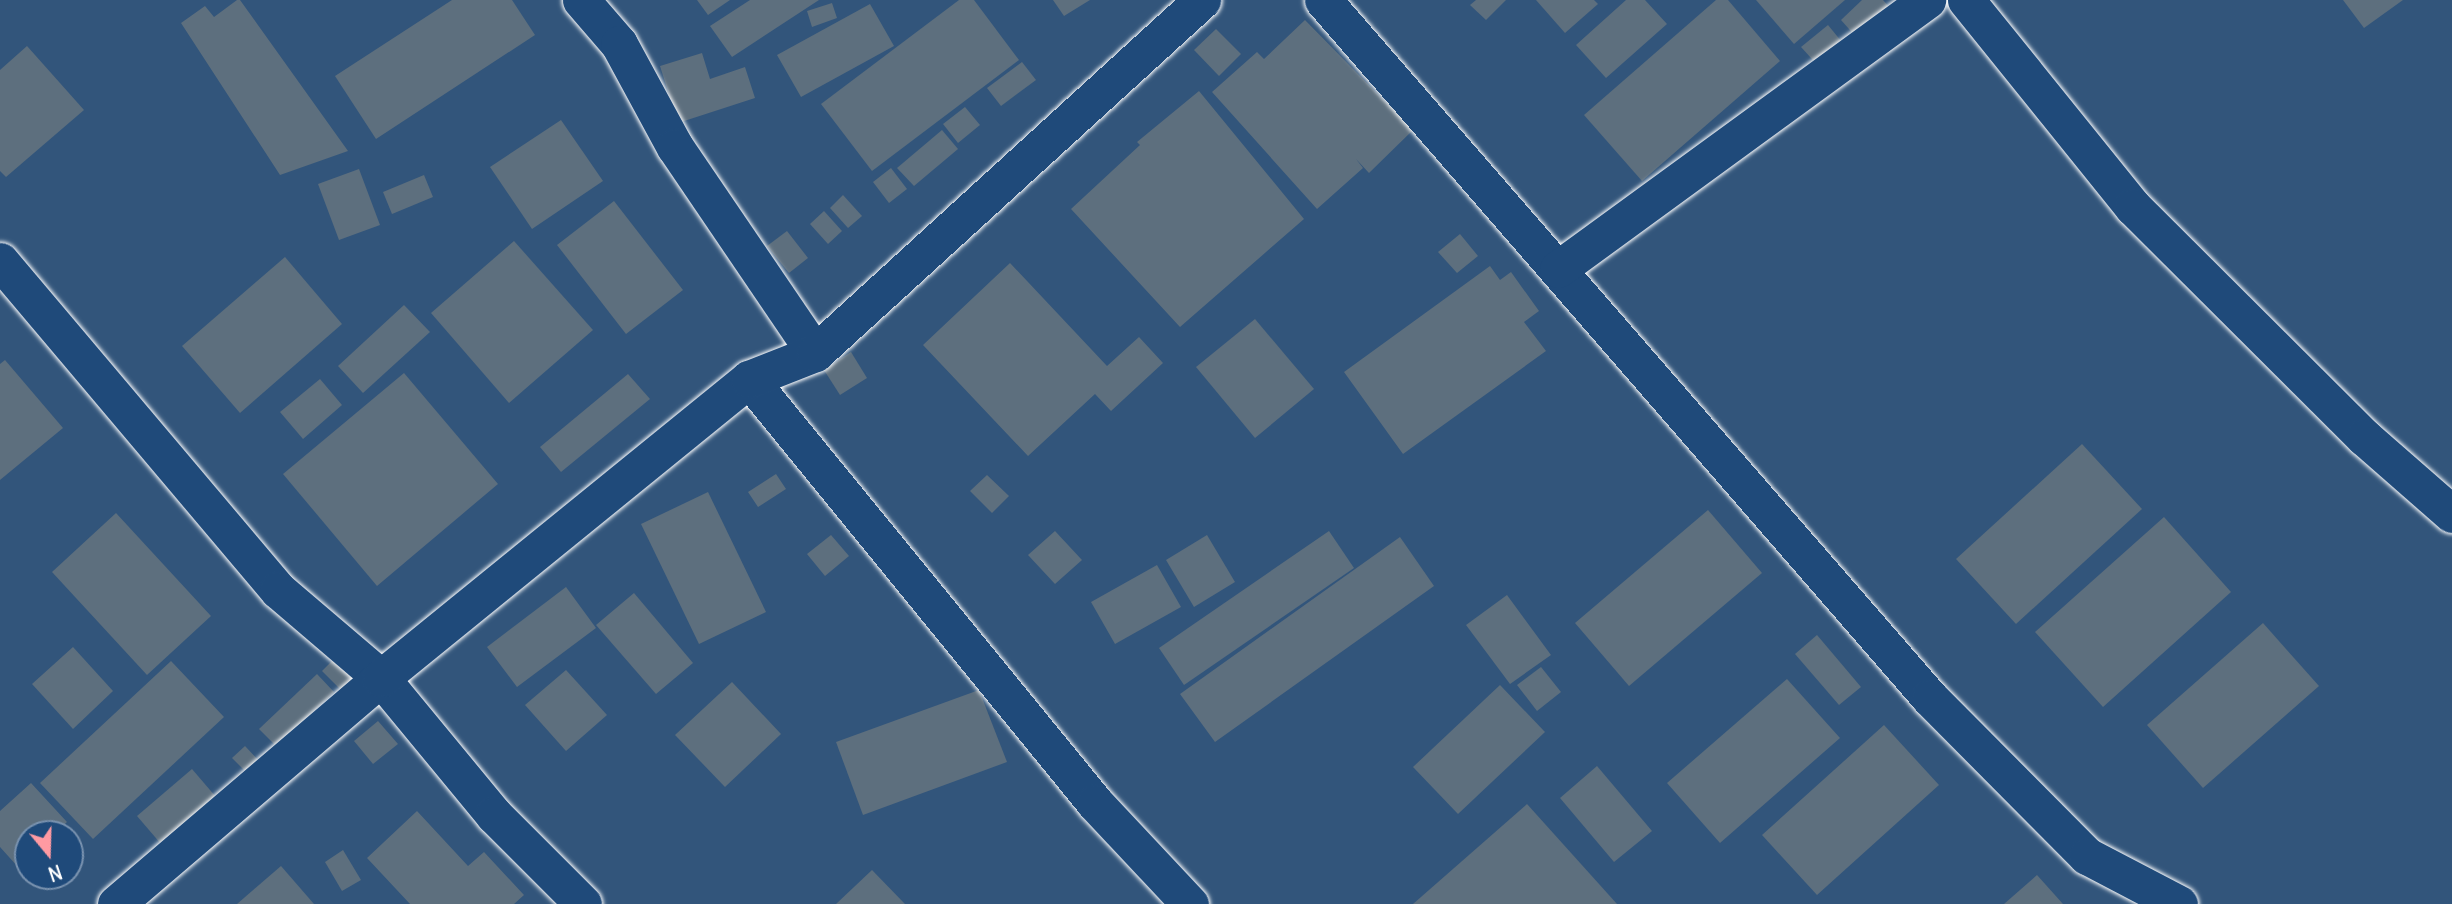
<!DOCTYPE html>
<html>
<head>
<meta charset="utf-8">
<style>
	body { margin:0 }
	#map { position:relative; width:2452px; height:904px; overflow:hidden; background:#32557b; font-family:Delius,sans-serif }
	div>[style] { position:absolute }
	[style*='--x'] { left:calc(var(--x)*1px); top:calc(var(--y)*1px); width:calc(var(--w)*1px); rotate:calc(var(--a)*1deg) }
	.building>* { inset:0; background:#5d6f7e }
	.roads { filter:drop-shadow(0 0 2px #fff) drop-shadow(0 0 2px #fff) }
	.street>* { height:37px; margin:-18.5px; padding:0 18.5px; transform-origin:18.5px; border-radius:18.5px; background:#1f4a7a }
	span { translate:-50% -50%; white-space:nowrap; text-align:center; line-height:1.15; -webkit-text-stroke:5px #1f4a7a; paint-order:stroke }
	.north { position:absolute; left:14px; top:820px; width:70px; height:70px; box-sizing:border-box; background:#1f4a7a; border:2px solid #7992af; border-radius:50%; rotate:161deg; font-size:19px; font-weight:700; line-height:28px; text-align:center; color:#fff }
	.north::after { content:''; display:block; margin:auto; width:24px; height:32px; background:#ff9aa2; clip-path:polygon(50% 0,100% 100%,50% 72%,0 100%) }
</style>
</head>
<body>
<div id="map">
	<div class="building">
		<div style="clip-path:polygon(237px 0,240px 0,348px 151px,280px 175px,181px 23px,205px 6px,214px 17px)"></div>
		<div style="clip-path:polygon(452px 0,512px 0,535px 35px,376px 139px,335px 76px)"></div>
		<div style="clip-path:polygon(697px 0,730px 0,708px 15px)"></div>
		<div style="clip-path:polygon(750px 0,819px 0,732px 57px,710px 26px)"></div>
		<div style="clip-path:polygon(959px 0,974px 0,1019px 60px,872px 171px,821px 104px)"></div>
		<div style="clip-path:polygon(1053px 0,1090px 0,1064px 16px)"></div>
		<div style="clip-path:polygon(1476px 0,1506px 0,1486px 20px,1470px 5px)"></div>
		<div style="clip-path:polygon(1536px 0,1594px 0,1598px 4px,1565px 33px)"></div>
		<div style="clip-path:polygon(1626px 0,1645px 0,1667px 24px,1606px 78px,1576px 45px)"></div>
		<div style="clip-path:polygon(1716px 0,1728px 0,1780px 61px,1642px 181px,1584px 115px)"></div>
		<div style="clip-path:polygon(1756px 0,1845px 0,1794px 44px)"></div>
		<div style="clip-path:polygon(1862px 0,1883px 0,1890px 8px,1857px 38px,1841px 20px)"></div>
		<div style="clip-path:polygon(2343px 0,2403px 0,2364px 28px)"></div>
		<div style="clip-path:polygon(832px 3px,837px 18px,812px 27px,807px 11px)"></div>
		<div style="clip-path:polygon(870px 4px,894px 46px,801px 97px,777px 55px)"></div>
		<div style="clip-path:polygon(1305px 20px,1413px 130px,1369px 173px,1356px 159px,1363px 168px,1317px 209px,1212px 92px,1257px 52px,1264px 59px)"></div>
		<div style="clip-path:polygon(1828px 25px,1846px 47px,1821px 69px,1801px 47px)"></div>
		<div style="clip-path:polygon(1216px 29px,1241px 54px,1219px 76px,1194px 50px)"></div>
		<div style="clip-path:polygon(27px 46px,84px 110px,6px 177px,0 171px,0 70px)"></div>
		<div style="clip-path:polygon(702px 53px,710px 79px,745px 67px,755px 98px,678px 123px,660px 66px)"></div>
		<div style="clip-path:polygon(1022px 62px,1036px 80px,1001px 106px,987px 88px)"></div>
		<div style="clip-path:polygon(1199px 91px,1304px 219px,1180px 327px,1071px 209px,1140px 145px,1137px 142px)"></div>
		<div style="clip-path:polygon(965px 107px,980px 125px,958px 143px,943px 124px)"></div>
		<div style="clip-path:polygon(561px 120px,603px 181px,532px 229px,490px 167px)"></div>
		<div style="clip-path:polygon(942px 130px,958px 149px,914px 186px,897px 168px)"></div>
		<div style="clip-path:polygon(891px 168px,907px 189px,889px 203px,873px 182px)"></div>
		<div style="clip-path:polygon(359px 169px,380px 225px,339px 240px,318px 184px)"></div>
		<div style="clip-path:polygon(424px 175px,433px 197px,392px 214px,383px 192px)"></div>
		<div style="clip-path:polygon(843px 195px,862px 216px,848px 228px,830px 208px)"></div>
		<div style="clip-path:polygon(614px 201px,683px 290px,626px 334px,557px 245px)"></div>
		<div style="clip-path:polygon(824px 211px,842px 231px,828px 244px,810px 224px)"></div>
		<div style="clip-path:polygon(787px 231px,808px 258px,789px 273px,767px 246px)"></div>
		<div style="clip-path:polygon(1460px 234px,1478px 256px,1457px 273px,1438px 252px)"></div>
		<div style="clip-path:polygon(514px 241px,593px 330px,509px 403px,431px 313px)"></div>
		<div style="clip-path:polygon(285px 257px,342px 324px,240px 413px,182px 346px)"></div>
		<div style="clip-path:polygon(1010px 263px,1107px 366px,1139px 337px,1163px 363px,1111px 411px,1095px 394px,1028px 456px,923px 345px)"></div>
		<div style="clip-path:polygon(1490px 266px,1500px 280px,1511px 272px,1539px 311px,1524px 322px,1546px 351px,1403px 454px,1344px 372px)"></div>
		<div style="clip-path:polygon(404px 305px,430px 332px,363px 393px,338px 366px)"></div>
		<div style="clip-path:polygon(1255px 319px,1314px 389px,1255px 438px,1196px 367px)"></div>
		<div style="clip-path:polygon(851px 352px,867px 378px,840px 395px,824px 370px)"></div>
		<div style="clip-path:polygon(5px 360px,63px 428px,0 480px,0 364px)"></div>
		<div style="clip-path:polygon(404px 373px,498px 484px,377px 586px,283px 474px)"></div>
		<div style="clip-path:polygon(628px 374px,650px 399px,561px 472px,540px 447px)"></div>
		<div style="clip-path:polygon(320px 379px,342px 405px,303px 439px,280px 412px)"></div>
		<div style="clip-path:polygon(2082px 444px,2142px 509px,2016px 624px,1956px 559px)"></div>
		<div style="clip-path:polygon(776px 474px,786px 489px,758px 507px,748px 492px)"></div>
		<div style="clip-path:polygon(987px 475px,1009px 496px,992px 513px,970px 491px)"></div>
		<div style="clip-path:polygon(708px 492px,766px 612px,699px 644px,641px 524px)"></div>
		<div style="clip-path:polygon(1708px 510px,1762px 573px,1629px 686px,1575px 623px)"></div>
		<div style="clip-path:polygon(116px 513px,211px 616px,147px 675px,52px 572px)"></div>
		<div style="clip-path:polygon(2164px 517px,2231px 592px,2103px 707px,2035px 632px)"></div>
		<div style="clip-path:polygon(1055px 531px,1082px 560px,1055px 584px,1028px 555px)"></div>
		<div style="clip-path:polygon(1329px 531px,1354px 568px,1184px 685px,1159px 648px)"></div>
		<div style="clip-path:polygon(831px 535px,849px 556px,825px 576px,807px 554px)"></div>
		<div style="clip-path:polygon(1207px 535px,1235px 582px,1194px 607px,1166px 560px)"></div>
		<div style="clip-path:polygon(1400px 537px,1434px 586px,1215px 742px,1180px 694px)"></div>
		<div style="clip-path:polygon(1157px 565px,1181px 607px,1115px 644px,1091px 602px)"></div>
		<div style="clip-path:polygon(566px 587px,596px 628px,517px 687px,487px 647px)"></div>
		<div style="clip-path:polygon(634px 593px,693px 663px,656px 694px,596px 625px)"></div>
		<div style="clip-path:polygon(1507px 595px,1551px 655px,1510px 684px,1466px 625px)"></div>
		<div style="clip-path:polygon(2263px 623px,2319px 686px,2203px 788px,2147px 725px)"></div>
		<div style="clip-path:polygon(1817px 635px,1861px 687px,1839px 705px,1795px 654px)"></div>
		<div style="clip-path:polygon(73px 647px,113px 691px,73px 729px,32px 684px)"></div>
		<div style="clip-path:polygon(337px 656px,361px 683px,347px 696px,322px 671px)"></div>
		<div style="clip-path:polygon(171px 661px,224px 717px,93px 839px,40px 783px)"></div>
		<div style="clip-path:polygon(1541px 667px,1561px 692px,1537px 711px,1517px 685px)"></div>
		<div style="clip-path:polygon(566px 670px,607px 715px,566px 751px,525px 705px)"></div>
		<div style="clip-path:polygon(317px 674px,334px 692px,276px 746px,259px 729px)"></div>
		<div style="clip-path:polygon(1787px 679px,1840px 738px,1720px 843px,1667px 783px)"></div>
		<div style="clip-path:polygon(732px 682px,781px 734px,725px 787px,675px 735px)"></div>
		<div style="clip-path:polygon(1500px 685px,1545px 732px,1458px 814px,1413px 767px)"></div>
		<div style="clip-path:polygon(979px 690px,1007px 762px,863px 815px,836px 742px)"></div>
		<div style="clip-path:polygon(378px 721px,398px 744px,373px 764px,354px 741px)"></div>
		<div style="clip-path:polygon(1884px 725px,1939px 785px,1817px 895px,1762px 835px)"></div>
		<div style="clip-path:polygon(245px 746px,258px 760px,246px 772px,232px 758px)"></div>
		<div style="clip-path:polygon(1597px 766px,1652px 831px,1614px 862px,1560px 798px)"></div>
		<div style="clip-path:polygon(192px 769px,216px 797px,161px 844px,137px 816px)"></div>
		<div style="clip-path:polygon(31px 783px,67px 822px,54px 834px,28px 834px,28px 858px,18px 867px,0 847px,0 811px)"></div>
		<div style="clip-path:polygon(1527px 804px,1617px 904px,1413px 904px)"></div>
		<div style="clip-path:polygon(417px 811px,468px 866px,484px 852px,524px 895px,514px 904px,410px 904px,367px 858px)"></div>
		<div style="clip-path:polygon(343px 850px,361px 880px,342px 891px,325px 862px)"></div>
		<div style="clip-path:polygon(281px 866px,314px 904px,237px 904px)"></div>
		<div style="clip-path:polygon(872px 870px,905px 904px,836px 904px)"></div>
		<div style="clip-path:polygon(2037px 875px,2063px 904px,2004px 904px)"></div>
	</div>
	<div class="roads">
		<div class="street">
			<div style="--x:581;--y:0;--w:58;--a:49.2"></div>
			<div style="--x:619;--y:44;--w:117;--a:61.5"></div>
			<div style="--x:675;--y:147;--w:249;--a:55.8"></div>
			<div style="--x:1323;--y:0;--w:925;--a:48.99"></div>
			<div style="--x:1930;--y:698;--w:223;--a:45.2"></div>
			<div style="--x:2087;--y:856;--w:104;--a:27.6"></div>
			<div style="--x:1966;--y:0;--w:266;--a:51.1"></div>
			<div style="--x:2133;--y:207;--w:326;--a:44.9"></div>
			<div style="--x:2364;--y:437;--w:117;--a:41.2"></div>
			<div style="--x:0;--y:261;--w:431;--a:49.8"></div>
			<div style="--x:278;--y:590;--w:135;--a:40.5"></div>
			<div style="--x:381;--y:678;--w:178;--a:50.5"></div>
			<div style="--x:494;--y:815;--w:126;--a:45"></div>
			<div style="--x:1558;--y:269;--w:457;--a:-36.1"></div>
			<div style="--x:749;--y:379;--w:547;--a:50.78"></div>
			<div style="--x:1095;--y:803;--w:139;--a:46.8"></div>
			<div style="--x:116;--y:904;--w:348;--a:-40.5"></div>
			<div style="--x:381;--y:678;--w:474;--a:-39.1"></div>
			<div style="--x:749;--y:379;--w:71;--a:-21.5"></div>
			<div style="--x:815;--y:353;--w:524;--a:-42.37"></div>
		</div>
	</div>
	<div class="north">N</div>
</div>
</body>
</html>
